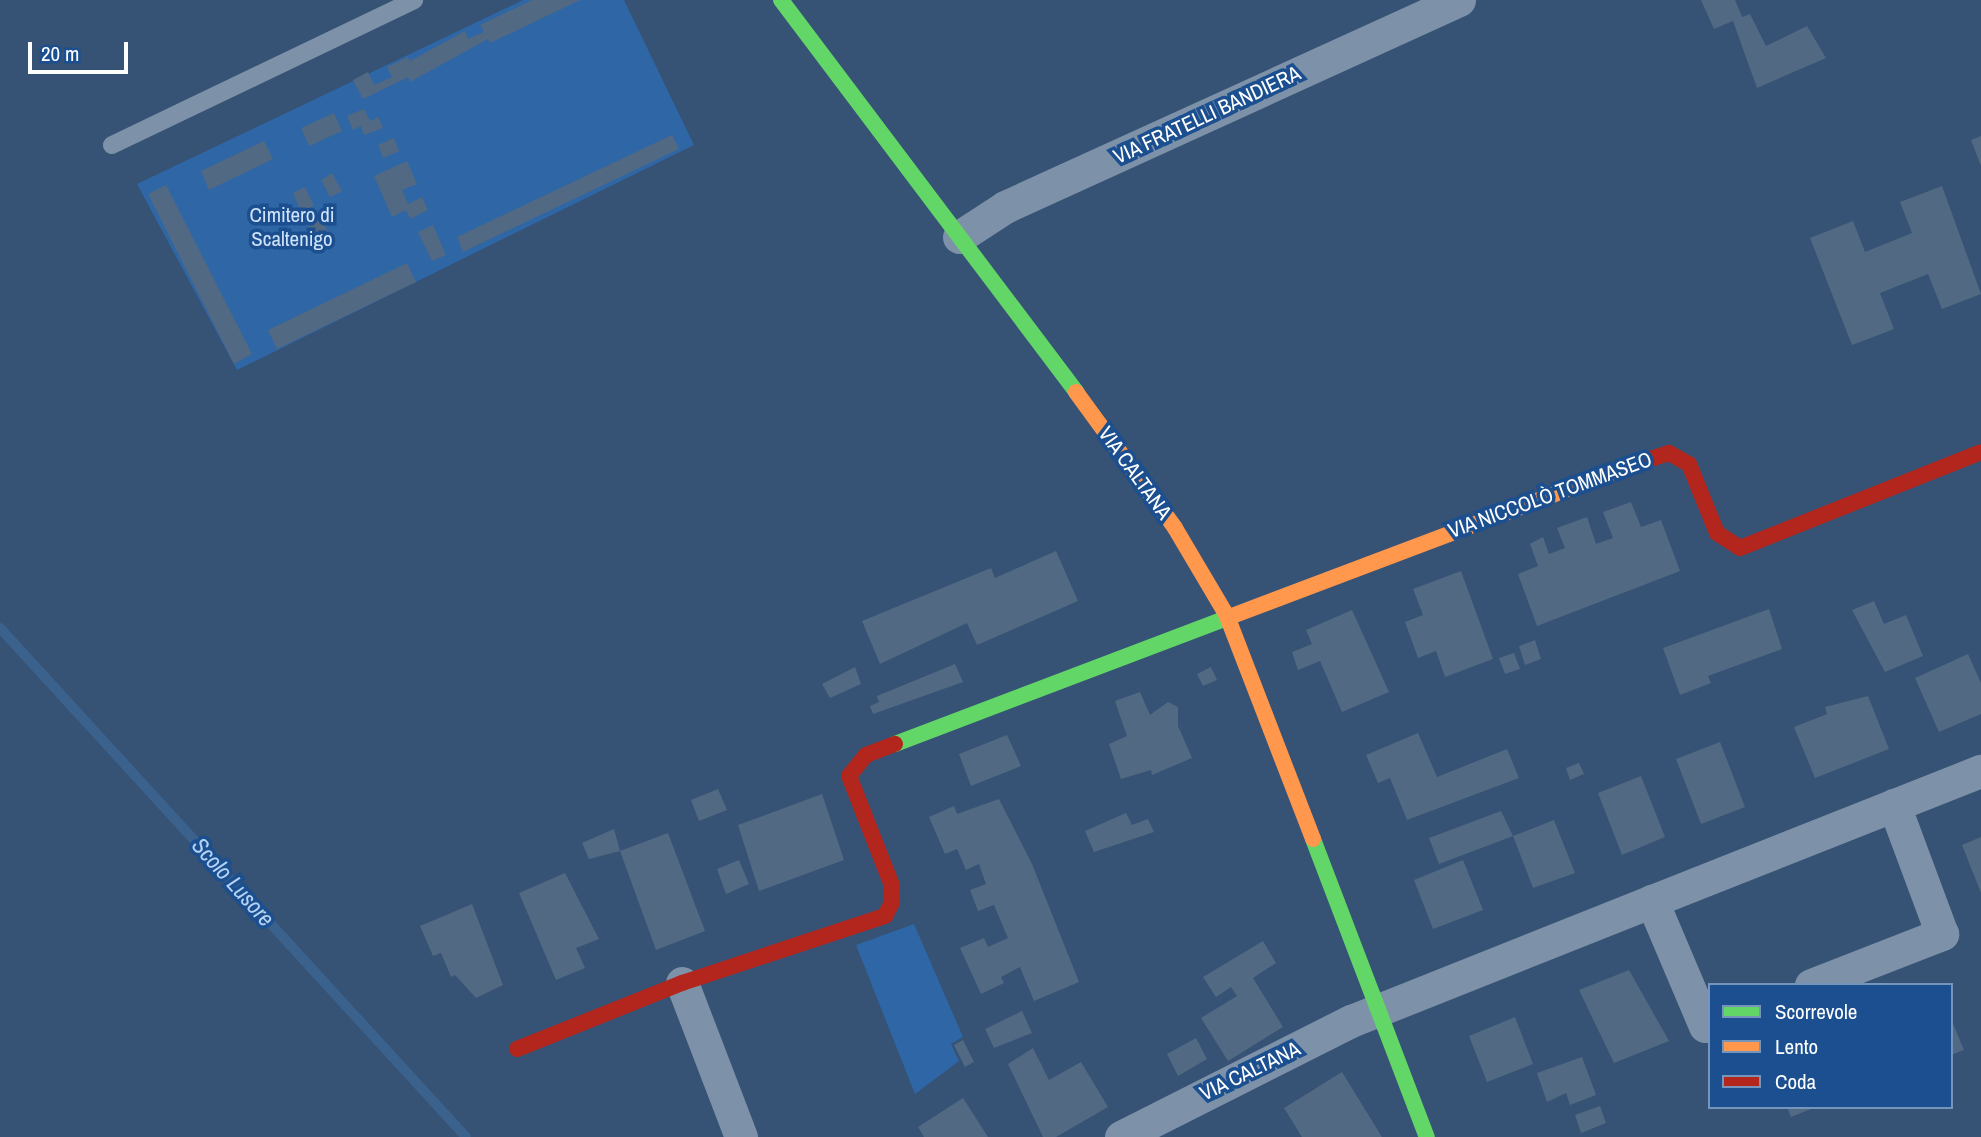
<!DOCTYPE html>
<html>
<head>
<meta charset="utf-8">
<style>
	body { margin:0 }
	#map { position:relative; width:1981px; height:1137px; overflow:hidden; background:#365274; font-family:"Archivo Narrow",sans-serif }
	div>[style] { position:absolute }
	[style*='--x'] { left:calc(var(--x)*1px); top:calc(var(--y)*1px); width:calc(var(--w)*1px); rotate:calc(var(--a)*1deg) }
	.green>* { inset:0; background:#2f66a5 }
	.stream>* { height:10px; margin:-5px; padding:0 5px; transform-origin:5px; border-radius:5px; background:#3b618d }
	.building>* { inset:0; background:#526984 }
	.lane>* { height:18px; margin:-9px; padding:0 9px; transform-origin:9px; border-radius:9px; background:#7d92a8 }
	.street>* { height:33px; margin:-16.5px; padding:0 16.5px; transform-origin:16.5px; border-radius:16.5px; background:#7d92a8 }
	.fast>* { height:16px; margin:-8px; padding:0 8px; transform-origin:8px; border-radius:8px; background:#63d668 }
	.slow>* { height:16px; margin:-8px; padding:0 8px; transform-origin:8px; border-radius:8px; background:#ff974d }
	.jam>* { height:16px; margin:-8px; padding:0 8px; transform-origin:8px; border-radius:8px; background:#b3261e }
	span { translate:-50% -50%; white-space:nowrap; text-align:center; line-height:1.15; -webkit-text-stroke:7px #1b4f8f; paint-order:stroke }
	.street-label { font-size:21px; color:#fff }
	.park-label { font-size:21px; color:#cfe3fa }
	.water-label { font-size:23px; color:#b5d3f5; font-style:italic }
	.legend { position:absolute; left:1708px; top:983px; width:245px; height:126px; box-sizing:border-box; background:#1b4f8f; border:2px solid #7695bc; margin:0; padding:9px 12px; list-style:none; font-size:21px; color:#fff }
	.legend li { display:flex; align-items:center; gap:14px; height:35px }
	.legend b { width:35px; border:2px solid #7695bc }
	.scale { position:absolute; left:28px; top:42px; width:100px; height:32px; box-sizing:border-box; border:4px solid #fff; border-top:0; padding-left:9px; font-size:21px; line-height:24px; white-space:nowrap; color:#fff; -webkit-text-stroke:5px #1b4f8f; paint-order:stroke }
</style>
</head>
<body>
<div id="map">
	<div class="green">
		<div style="clip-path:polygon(523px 0,624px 0,694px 145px,237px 370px,137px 184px)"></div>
		<div style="clip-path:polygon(914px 924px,963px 1037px,951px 1044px,959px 1061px,915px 1094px,856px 945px)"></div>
	</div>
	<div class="stream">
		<div style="--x:0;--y:628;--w:690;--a:47.53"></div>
	</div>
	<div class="building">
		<div style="clip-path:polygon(532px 0,580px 0,490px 43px,488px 39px,410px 82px,408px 77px,363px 99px,353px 80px,368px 72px,374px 85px,392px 77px,387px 67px,408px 57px,410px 61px,465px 31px,468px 39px,484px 32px,480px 25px)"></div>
		<div style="clip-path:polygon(1701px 0,1735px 0,1742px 17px,1750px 14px,1766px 46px,1807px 26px,1826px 58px,1757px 88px,1733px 21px,1714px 29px)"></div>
		<div style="clip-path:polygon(364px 109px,370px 121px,378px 117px,383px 128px,364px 135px,361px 126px,353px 130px,347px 116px)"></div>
		<div style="clip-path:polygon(334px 113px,342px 131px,309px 146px,301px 128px)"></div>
		<div style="clip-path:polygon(672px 135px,679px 149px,463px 252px,457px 237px)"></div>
		<div style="clip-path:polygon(1981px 136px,1981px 166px,1971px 140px)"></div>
		<div style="clip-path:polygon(394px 138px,399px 151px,383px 158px,378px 145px)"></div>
		<div style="clip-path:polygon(264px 141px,273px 159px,209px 190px,201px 171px)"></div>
		<div style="clip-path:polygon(407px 161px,417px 184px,402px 190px,408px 204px,422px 197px,428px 210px,410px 219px,406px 210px,392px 217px,374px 176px)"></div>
		<div style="clip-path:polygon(332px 173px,342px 191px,330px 197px,321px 180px)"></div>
		<div style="clip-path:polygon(166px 185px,252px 354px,234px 364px,148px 194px)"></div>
		<div style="clip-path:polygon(1942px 186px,1981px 294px,1942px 309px,1928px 274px,1880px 293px,1894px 329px,1852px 345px,1810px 238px,1853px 221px,1865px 252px,1912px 233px,1900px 202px)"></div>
		<div style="clip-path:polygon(305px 187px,314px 206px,301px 212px,293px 193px)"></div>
		<div style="clip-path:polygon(321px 219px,331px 238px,318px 245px,308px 227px)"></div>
		<div style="clip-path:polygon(433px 225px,446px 255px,432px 261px,418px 232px)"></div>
		<div style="clip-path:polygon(407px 263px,416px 282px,277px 349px,268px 330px)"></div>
		<div style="clip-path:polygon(1631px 502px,1641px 527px,1661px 520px,1680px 571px,1537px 626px,1518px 574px,1538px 566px,1530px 544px,1543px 537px,1549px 554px,1565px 548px,1557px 528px,1587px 517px,1596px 544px,1613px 538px,1603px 512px)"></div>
		<div style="clip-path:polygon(1056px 551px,1078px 601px,977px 645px,967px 623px,880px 664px,862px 621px,991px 568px,995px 578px)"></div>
		<div style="clip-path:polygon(1461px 571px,1493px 659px,1445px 677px,1436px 651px,1418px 658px,1405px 622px,1423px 615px,1413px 589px)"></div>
		<div style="clip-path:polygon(1874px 601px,1884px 624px,1906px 615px,1923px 656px,1885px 672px,1852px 610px)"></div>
		<div style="clip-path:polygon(1769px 609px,1782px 649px,1708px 676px,1711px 683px,1680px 695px,1663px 648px)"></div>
		<div style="clip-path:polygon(1352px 610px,1389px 692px,1342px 712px,1320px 661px,1298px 670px,1292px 652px,1312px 644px,1306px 630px)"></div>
		<div style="clip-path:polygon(1535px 640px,1541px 659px,1525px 665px,1519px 646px)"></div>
		<div style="clip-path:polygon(1514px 653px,1520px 669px,1505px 674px,1499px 658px)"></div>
		<div style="clip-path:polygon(1968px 654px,1981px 683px,1981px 714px,1939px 732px,1915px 678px)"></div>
		<div style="clip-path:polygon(955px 664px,963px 682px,873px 714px,870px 706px,879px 702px,877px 696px)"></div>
		<div style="clip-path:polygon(855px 667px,861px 684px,830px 698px,822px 684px)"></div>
		<div style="clip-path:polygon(1211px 667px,1217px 680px,1203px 686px,1197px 674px)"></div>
		<div style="clip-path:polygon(1140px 692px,1150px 715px,1168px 702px,1178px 707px,1178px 726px,1192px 758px,1152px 775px,1151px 770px,1121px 779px,1109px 744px,1127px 736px,1115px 701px)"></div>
		<div style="clip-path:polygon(1868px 696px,1889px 749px,1815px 778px,1794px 727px,1827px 714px,1825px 707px)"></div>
		<div style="clip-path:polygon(1418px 733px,1437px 777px,1507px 749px,1519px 778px,1407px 820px,1390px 778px,1378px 783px,1366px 755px)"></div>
		<div style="clip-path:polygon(1007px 735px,1021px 766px,971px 786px,959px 754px)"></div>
		<div style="clip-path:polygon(1720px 742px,1745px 807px,1701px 824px,1676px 759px)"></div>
		<div style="clip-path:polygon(1579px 763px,1584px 774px,1570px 780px,1566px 768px)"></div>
		<div style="clip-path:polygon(1641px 776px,1665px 837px,1622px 855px,1598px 793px)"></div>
		<div style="clip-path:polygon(718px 789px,727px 810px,699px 821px,691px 800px)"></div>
		<div style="clip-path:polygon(822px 794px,844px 860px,759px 891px,738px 825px)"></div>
		<div style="clip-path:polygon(999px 799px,1032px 864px,1079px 982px,1034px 1001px,1020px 967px,1001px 977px,1004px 983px,981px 994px,960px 948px,984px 938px,988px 947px,1008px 938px,994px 905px,978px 911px,970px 890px,986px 884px,979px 864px,966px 870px,957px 849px,945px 854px,929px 817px,954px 806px,957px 814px)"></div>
		<div style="clip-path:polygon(1501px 811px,1513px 836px,1439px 864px,1429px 838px)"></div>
		<div style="clip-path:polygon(1126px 813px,1132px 825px,1148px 819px,1154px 832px,1094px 852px,1085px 831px)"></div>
		<div style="clip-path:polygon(1554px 820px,1575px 873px,1533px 888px,1513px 836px)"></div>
		<div style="clip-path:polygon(614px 829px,620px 851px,589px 859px,582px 843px)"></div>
		<div style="clip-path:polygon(668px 833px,705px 931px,656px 950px,620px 851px)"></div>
		<div style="clip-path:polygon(1981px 837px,1981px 893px,1962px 845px)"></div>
		<div style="clip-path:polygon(739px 860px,749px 884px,726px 894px,717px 869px)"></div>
		<div style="clip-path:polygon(1463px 860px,1483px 910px,1433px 929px,1414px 880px)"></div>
		<div style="clip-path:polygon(565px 873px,599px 939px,576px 948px,585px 968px,556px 980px,519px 893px)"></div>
		<div style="clip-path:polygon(472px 904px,503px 985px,476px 998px,455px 975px,451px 977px,441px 953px,433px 956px,420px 926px)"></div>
		<div style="clip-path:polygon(1263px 941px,1276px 963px,1253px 978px,1283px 1027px,1228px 1061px,1201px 1018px,1237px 996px,1231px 987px,1216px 997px,1203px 977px)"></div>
		<div style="clip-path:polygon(1629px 970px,1669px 1041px,1614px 1063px,1579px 990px)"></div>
		<div style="clip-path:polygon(1022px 1011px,1032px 1033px,994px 1048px,985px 1029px)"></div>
		<div style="clip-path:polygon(1515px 1017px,1533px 1064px,1487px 1082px,1469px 1036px)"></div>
		<div style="clip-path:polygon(1951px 1019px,1964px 1050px,1951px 1055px)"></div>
		<div style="clip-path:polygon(1196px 1038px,1207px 1059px,1178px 1076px,1167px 1054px)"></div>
		<div style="clip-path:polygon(963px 1040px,974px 1062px,965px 1067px,954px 1045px)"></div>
		<div style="clip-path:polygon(1033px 1048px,1049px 1080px,1081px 1062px,1108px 1107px,1056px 1137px,1043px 1137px,1008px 1064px)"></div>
		<div style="clip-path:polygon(1582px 1057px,1596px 1095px,1570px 1105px,1566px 1093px,1547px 1102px,1537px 1073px)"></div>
		<div style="clip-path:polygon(1342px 1072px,1382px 1137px,1302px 1137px,1284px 1108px)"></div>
		<div style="clip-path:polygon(963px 1098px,988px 1137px,924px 1137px,918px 1127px)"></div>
		<div style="clip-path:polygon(1600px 1106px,1606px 1123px,1581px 1133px,1575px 1115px)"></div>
		<div style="clip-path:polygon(1787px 1107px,1816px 1107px,1791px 1117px)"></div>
	</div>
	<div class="lane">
		<div style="--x:112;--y:145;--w:335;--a:-25.6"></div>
	</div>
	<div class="street">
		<div style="--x:959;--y:237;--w:55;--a:-33.1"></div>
		<div style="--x:1005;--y:207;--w:499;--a:-24.5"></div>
		<div style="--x:682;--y:983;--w:165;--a:69"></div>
		<div style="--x:1811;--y:985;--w:141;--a:-21.3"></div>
		<div style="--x:1942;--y:934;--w:138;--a:-110.4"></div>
		<div style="--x:1710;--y:1024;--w:5;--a:158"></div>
		<div style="--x:1705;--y:1026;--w:136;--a:-113"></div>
		<div style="--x:1652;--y:901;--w:354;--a:-21.6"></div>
		<div style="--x:1121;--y:1137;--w:258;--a:-26.8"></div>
		<div style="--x:1351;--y:1021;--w:324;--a:-21.7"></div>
	</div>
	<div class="fast">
		<div style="--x:781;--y:0;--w:491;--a:53"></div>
		<div style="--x:895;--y:744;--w:360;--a:-20.8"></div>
		<div style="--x:1313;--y:839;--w:319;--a:69.1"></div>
	</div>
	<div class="slow">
		<div style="--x:1076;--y:392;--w:168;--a:53.9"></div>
		<div style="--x:1175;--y:528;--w:102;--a:59.4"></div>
		<div style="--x:1227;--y:616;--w:239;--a:68.9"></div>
		<div style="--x:1232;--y:616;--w:431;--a:-20.7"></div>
	</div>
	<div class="jam">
		<div style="--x:1635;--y:464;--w:36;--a:-18"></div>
		<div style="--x:1669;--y:453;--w:23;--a:29"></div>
		<div style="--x:1689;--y:464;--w:74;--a:67.9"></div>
		<div style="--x:1717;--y:533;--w:27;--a:33"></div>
		<div style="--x:1740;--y:548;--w:259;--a:-21.7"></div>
		<div style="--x:517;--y:1049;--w:178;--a:-21.8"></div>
		<div style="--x:682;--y:983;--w:214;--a:-18.3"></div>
		<div style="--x:885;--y:916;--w:16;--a:-63"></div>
		<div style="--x:892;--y:902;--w:19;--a:-93"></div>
		<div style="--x:891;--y:883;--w:115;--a:-111.4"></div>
		<div style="--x:849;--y:776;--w:27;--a:-51"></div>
		<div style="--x:866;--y:755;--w:31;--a:-21"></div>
	</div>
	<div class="street-label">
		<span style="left:1207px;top:115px;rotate:-25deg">VIA FRATELLI BANDIERA</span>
		<span style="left:1135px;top:473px;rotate:54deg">VIA CALTANA</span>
		<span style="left:1550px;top:495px;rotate:-20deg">VIA NICCOLÒ TOMMASEO</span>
		<span style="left:1250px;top:1071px;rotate:-26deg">VIA CALTANA</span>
	</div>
	<div class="park-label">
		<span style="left:292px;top:227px">Cimitero di<br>Scaltenigo</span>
	</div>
	<div class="water-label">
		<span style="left:233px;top:882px;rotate:48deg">Scolo Lusore</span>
	</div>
	<ul class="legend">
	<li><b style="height:9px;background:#63d668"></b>Scorrevole</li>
	<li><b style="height:9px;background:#ff974d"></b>Lento</li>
	<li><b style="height:9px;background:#b3261e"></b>Coda</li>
	</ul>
	<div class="scale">20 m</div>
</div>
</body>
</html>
